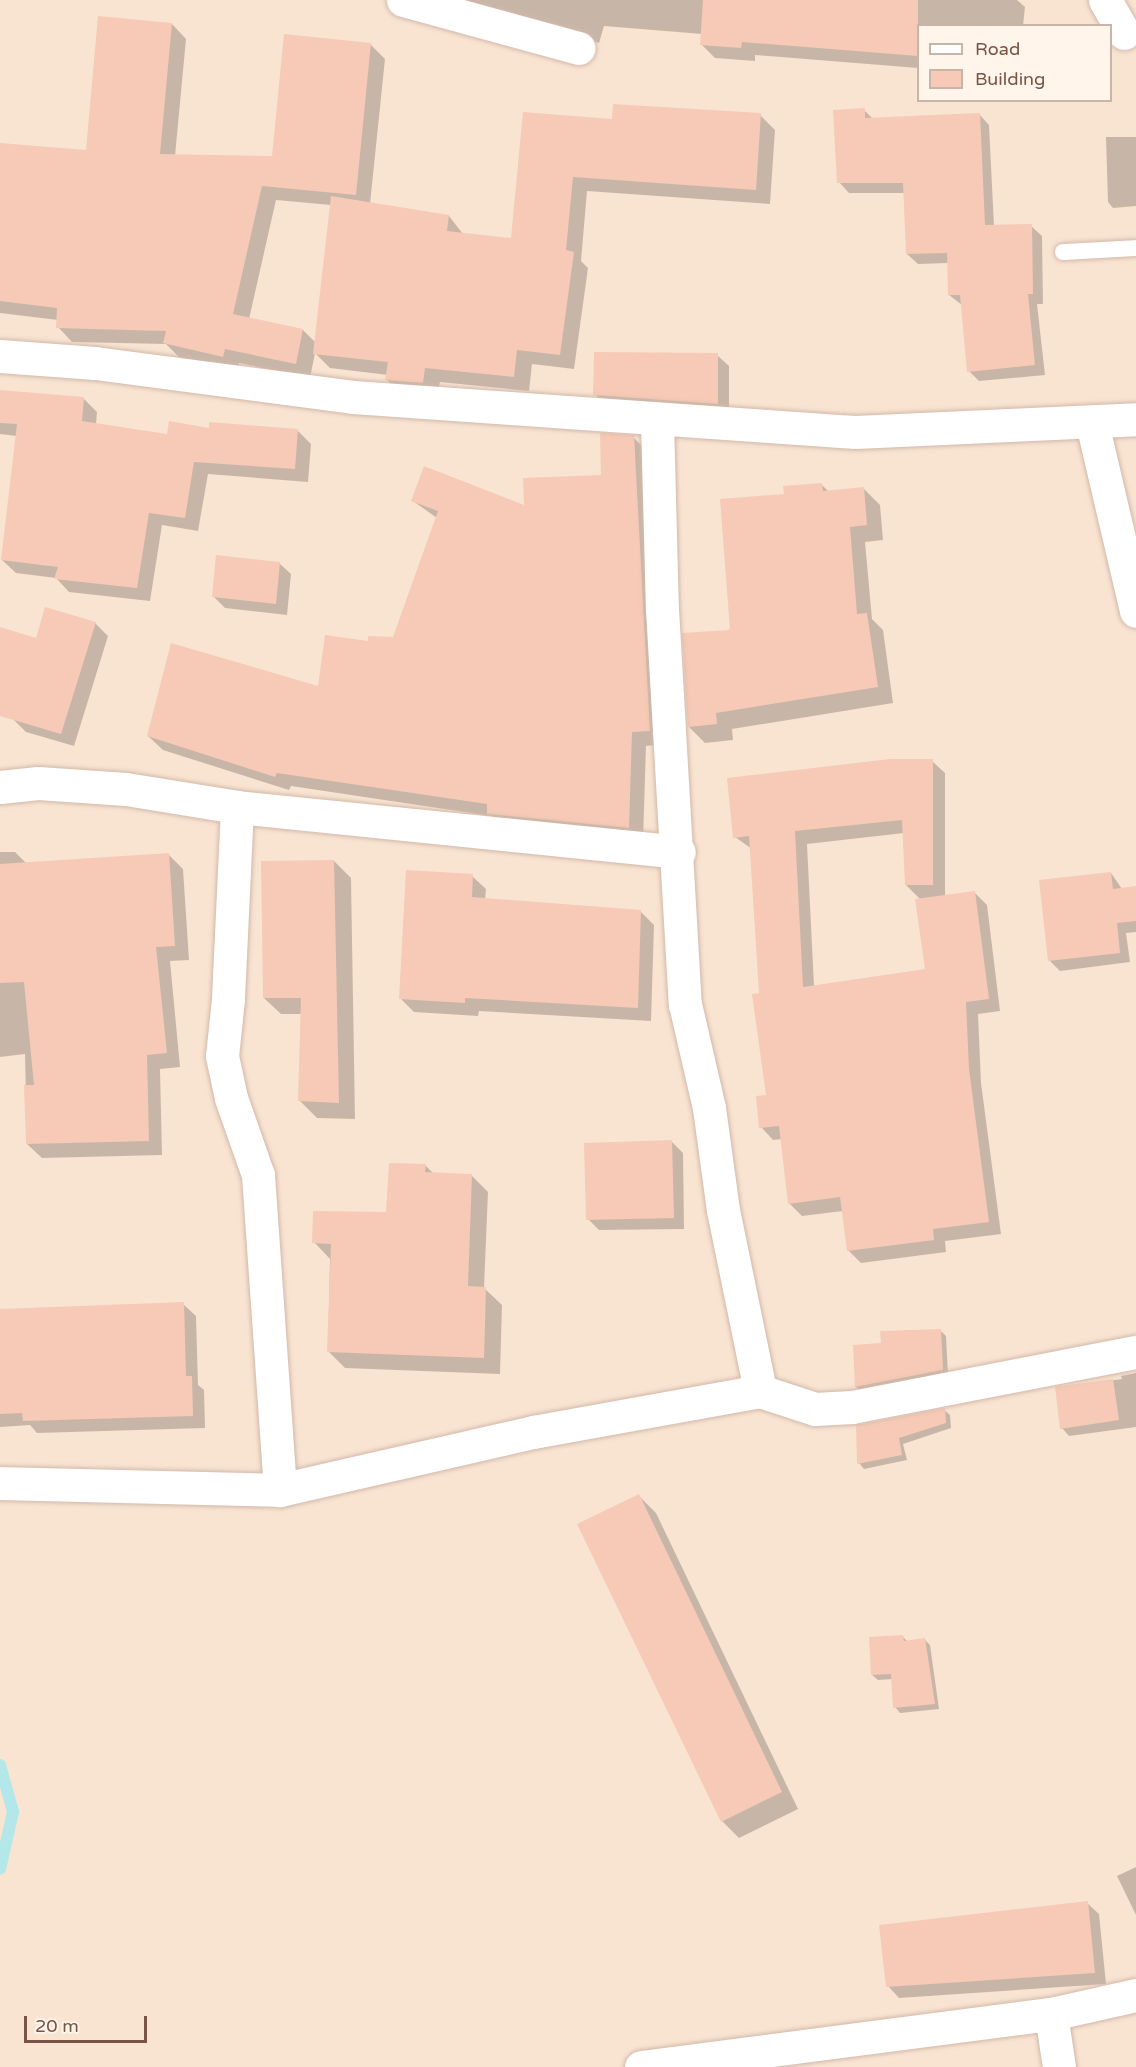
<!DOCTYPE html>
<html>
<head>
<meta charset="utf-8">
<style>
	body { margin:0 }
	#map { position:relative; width:1136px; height:2067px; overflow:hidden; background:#fef0e2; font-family:"Varela Round",sans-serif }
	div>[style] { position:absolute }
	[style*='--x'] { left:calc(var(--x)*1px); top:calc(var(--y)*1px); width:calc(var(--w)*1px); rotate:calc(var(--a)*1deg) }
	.residential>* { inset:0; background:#f9e4d2 }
	.shadow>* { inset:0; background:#0003 }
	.stream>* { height:12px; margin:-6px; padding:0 6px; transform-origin:6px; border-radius:6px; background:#b4e7ea }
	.building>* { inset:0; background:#f6cab6 }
	.roads { filter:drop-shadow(0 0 2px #d3b8aa) drop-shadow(0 0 2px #d3b8aa) }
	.service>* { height:16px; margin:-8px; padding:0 8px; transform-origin:8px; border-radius:8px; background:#fff }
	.minor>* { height:33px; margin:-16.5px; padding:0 16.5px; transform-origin:16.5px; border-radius:16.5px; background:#fff }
	.tertiary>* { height:33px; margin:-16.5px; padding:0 16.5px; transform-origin:16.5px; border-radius:16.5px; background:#fff }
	span { translate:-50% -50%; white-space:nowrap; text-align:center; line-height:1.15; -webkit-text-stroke:6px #fff5ea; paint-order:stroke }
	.legend { position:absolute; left:917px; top:24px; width:195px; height:78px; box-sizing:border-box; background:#fff5ea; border:2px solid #c9b4a8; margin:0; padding:8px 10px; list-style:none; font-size:18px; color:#785346 }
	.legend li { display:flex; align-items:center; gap:12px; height:30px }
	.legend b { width:30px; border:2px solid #c9b4a8 }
	.scale { position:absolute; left:24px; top:2016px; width:123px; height:27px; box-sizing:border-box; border:3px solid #785346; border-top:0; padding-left:8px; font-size:18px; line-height:21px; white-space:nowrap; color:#785346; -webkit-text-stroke:4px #fff5ea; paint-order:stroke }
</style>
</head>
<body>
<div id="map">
	<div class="residential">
		<div style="clip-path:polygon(evenodd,0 0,1136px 0,1136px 2067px,0 2067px,0 0,918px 26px,1110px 26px,1110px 100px,918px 100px,918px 26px)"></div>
	</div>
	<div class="shadow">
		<div style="clip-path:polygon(465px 0,1017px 0,1025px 7px,1023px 26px,918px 26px,918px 68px,755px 55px,755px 61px,715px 58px,701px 44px,702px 34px,604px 26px,599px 43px)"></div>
		<div style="clip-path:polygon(evenodd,172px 24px,186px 39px,175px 156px,273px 157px,371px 45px,385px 59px,370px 204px,449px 216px,463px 234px,513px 239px,613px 121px,760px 115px,775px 130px,770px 204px,587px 191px,581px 261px,588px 268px,574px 369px,532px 364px,529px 391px,440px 382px,437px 397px,402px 395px,387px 380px,388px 375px,330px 368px,315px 353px,310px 378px,239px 363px,237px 370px,179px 357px,166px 344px,72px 342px,58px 327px,58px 320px,0 313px,0 144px,87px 152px,172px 24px,276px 200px,331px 205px,316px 343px,303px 330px,249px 319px,276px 200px)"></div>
		<div style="clip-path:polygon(864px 110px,873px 119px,979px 114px,989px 125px,994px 226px,1031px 226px,1042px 236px,1043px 304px,1037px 304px,1045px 375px,979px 381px,969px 371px,962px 305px,949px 295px,948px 263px,918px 264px,907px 254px,905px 193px,849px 193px,839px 182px)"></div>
		<div style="clip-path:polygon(1106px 137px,1136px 137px,1136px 206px,1113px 208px,1108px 202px)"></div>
		<div style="clip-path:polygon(717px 355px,729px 366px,729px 414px,606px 406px,595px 394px)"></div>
		<div style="clip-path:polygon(0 392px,84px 399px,97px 412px,96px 424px,168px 436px,210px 430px,297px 430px,311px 444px,308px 482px,208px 474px,198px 531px,162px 525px,150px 601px,69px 592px,56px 578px,16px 573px,2px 560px,17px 436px,0 434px)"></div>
		<div style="clip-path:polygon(633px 437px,647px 451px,664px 744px,646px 746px,643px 841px,502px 827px,491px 816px,291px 786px,289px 790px,163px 750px,148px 736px,319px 688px,370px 642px,394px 638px,437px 518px,413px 501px,525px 507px,603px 477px)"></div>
		<div style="clip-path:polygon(822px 485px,829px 492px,864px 489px,880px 505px,883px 540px,865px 542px,872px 619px,883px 630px,893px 703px,732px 729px,733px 740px,705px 743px,689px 727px,785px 496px)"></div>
		<div style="clip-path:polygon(279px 563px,291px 574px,287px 615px,225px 608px,213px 596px)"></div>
		<div style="clip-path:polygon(95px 623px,108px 636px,74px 746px,26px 732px,13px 719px,0 681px,0 629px,37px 640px)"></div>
		<div style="clip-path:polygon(evenodd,932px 761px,945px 773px,945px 896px,974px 892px,987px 905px,1000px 1011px,978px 1014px,981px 1083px,1001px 1234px,945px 1241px,946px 1252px,861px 1263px,848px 1250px,843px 1211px,802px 1216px,789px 1203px,782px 1139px,773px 1140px,761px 1127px,768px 1096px,752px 849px,735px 837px,932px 761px,904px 833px,906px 885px,921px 900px,926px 971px,814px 986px,807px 844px,904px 833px)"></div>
		<div style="clip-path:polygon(0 852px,15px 852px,27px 864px,169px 855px,183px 869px,189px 960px,170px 961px,180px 1067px,160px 1069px,162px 1155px,42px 1158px,27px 1144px,25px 1054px,0 1057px)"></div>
		<div style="clip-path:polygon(334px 861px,351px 878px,355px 1119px,317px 1118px,300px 1101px,302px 1014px,281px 1014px,264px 998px)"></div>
		<div style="clip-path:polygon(1111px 873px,1122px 889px,1136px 888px,1136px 932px,1126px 933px,1130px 962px,1060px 971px,1050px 961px)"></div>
		<div style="clip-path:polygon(472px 876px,486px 889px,485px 900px,640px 911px,654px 925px,651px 1021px,479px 1011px,478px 1016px,414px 1012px,400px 998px)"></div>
		<div style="clip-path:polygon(672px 1142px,683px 1153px,684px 1229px,599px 1230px,588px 1219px)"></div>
		<div style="clip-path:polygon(425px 1165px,434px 1174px,471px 1175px,488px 1192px,484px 1288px,502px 1305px,500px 1374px,345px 1368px,328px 1351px,330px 1259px,314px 1242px,387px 1214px)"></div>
		<div style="clip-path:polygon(183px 1304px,196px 1316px,198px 1385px,204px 1390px,205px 1428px,37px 1433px,30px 1425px,0 1427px,0 1319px)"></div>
		<div style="clip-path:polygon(940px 1330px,946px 1336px,948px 1375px,861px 1392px,856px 1387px,883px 1344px)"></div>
		<div style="clip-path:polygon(1136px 1373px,1136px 1427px,1069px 1436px,1062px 1428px,1056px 1388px,1122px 1379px,1121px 1376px)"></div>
		<div style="clip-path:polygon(944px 1410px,950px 1415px,951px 1428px,903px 1444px,907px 1460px,864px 1469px,859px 1463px,857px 1427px)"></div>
		<div style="clip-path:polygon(639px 1496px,656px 1513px,798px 1809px,739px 1838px,722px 1821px)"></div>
		<div style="clip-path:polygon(903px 1637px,908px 1642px,924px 1639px,930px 1645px,939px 1709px,900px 1713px,895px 1707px,893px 1679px,878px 1680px,872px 1675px)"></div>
		<div style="clip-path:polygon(1136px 1867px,1136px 1915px,1117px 1876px)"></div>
		<div style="clip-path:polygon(1087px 1903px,1099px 1914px,1106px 1984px,899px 1998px,888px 1986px)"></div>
	</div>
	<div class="stream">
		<div style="--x:0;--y:1765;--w:49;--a:74.5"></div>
		<div style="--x:13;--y:1812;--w:58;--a:102.8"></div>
	</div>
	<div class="building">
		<div style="clip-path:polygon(703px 0,918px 0,918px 56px,742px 42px,741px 48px,700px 45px)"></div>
		<div style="clip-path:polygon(98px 16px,172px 23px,160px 154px,272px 156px,284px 34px,371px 43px,356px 195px,262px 186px,233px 314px,303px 329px,296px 364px,225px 349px,223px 357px,163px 343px,166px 331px,56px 328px,57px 308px,0 301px,0 143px,86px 150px)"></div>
		<div style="clip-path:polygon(613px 104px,761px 113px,756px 190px,573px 177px,566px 250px,574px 252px,560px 355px,517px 350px,514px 377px,425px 368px,423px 383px,385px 380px,388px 362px,313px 354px,331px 196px,449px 215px,447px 231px,511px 238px,523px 112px,612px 119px)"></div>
		<div style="clip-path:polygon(865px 108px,865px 118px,980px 113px,985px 225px,1032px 224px,1033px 294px,1028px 294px,1035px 365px,967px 372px,960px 295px,948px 295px,947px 253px,906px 254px,903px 183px,837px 183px,833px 110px)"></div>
		<div style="clip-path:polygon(594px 352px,718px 353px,718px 404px,593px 395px)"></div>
		<div style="clip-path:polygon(0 390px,84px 397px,82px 421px,167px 434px,169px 421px,209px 428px,209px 422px,298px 429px,295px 469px,194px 462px,185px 518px,149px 513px,137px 588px,54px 579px,58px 567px,1px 560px,17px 424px,0 423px)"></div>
		<div style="clip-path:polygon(600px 433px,634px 435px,650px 731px,632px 732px,629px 828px,487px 814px,487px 804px,277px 773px,275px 777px,147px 736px,171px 643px,318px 686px,325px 635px,368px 641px,368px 636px,393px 637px,438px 511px,411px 501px,424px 466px,524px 505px,523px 478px,601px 475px)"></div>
		<div style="clip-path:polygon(822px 483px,823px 491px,864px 487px,867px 525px,850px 527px,857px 614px,867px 613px,878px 687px,716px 713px,717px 724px,688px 727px,682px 633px,730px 630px,720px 499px,784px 494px,783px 486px)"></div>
		<div style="clip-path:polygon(216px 555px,280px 562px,276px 604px,212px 597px)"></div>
		<div style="clip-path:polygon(45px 607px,96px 622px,61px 734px,0 716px,0 627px,36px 638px)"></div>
		<div style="clip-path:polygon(890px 759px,933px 759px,933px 885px,905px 885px,902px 820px,795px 831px,803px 987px,925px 969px,915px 899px,975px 891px,989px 999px,966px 1002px,969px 1069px,989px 1222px,933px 1229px,934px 1240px,847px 1251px,840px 1197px,788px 1204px,779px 1126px,759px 1128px,756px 1096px,766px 1095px,752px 994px,759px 993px,749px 836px,733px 838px,727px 778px)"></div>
		<div style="clip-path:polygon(169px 853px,175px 946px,156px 947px,167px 1053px,147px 1055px,149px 1141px,26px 1144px,24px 1085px,34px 1085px,24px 982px,0 983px,0 864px)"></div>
		<div style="clip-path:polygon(334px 860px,339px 1103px,298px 1101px,301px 998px,263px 998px,261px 861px)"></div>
		<div style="clip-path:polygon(406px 870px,473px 874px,472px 897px,641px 910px,638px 1008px,465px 998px,465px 1003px,399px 999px)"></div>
		<div style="clip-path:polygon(1111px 872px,1113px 889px,1136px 886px,1136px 921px,1117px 923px,1120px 953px,1048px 961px,1039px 880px)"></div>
		<div style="clip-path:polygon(672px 1140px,674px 1218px,586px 1220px,584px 1143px)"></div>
		<div style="clip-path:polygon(389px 1163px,426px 1164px,425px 1172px,472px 1174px,468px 1286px,486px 1287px,484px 1358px,327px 1352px,331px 1244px,312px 1243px,313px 1211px,386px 1212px)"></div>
		<div style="clip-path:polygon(184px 1302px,186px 1376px,192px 1376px,193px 1416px,23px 1421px,22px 1413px,0 1414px,0 1309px)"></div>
		<div style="clip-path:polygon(941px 1329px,943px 1370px,855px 1387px,853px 1345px,881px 1343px,880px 1331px)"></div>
		<div style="clip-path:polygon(1113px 1379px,1119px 1420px,1060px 1429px,1055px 1387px)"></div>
		<div style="clip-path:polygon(945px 1408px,946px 1423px,899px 1438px,902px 1455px,857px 1464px,856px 1425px)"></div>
		<div style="clip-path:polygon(639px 1494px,782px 1792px,721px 1822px,577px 1524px)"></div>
		<div style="clip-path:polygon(903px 1635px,904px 1641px,925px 1638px,935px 1704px,893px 1708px,891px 1674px,871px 1675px,869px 1637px)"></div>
		<div style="clip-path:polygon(1088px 1901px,1095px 1973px,886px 1987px,879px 1925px)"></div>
	</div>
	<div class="roads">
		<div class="service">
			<div style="--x:1063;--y:252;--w:73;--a:-3.1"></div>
		</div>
		<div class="minor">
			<div style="--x:403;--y:0;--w:182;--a:15.3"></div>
			<div style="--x:1105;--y:0;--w:38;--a:60"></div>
			<div style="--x:657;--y:421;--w:188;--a:88.5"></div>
			<div style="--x:662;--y:609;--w:396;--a:86.7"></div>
			<div style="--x:685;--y:1004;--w:107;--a:77"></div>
			<div style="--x:709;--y:1108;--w:103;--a:82.2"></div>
			<div style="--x:723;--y:1210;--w:185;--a:78.4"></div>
			<div style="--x:1092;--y:423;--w:193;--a:76.8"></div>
			<div style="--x:0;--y:787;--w:38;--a:-6"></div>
			<div style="--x:38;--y:783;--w:88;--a:3.9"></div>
			<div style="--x:126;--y:789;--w:112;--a:9.2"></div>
			<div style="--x:237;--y:807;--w:444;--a:5.8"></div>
			<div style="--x:237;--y:807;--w:192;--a:92.7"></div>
			<div style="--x:228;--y:999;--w:57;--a:96"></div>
			<div style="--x:222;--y:1056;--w:43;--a:77.9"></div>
			<div style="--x:231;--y:1098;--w:82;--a:70.7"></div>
			<div style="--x:258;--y:1175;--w:316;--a:86"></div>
			<div style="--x:0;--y:1483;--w:280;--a:1.4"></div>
			<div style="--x:280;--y:1490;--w:260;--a:-12.9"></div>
			<div style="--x:533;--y:1432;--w:231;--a:-10.2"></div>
			<div style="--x:760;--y:1391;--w:58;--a:18.1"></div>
			<div style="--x:815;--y:1409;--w:37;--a:-3"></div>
			<div style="--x:852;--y:1407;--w:289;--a:-11"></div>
			<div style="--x:1051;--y:2014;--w:54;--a:81.4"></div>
			<div style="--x:641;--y:2067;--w:413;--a:-7.4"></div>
			<div style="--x:1051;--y:2014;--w:87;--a:-12.6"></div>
		</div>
		<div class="tertiary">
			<div style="--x:0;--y:356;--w:95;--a:4.2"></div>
			<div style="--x:95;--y:363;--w:260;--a:7.5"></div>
			<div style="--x:353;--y:397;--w:503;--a:3.99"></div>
			<div style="--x:855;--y:432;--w:281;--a:-2.6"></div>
		</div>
	</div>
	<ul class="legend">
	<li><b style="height:8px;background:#fff"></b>Road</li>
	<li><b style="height:16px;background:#f6cab6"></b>Building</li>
	</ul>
	<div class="scale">20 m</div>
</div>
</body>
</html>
